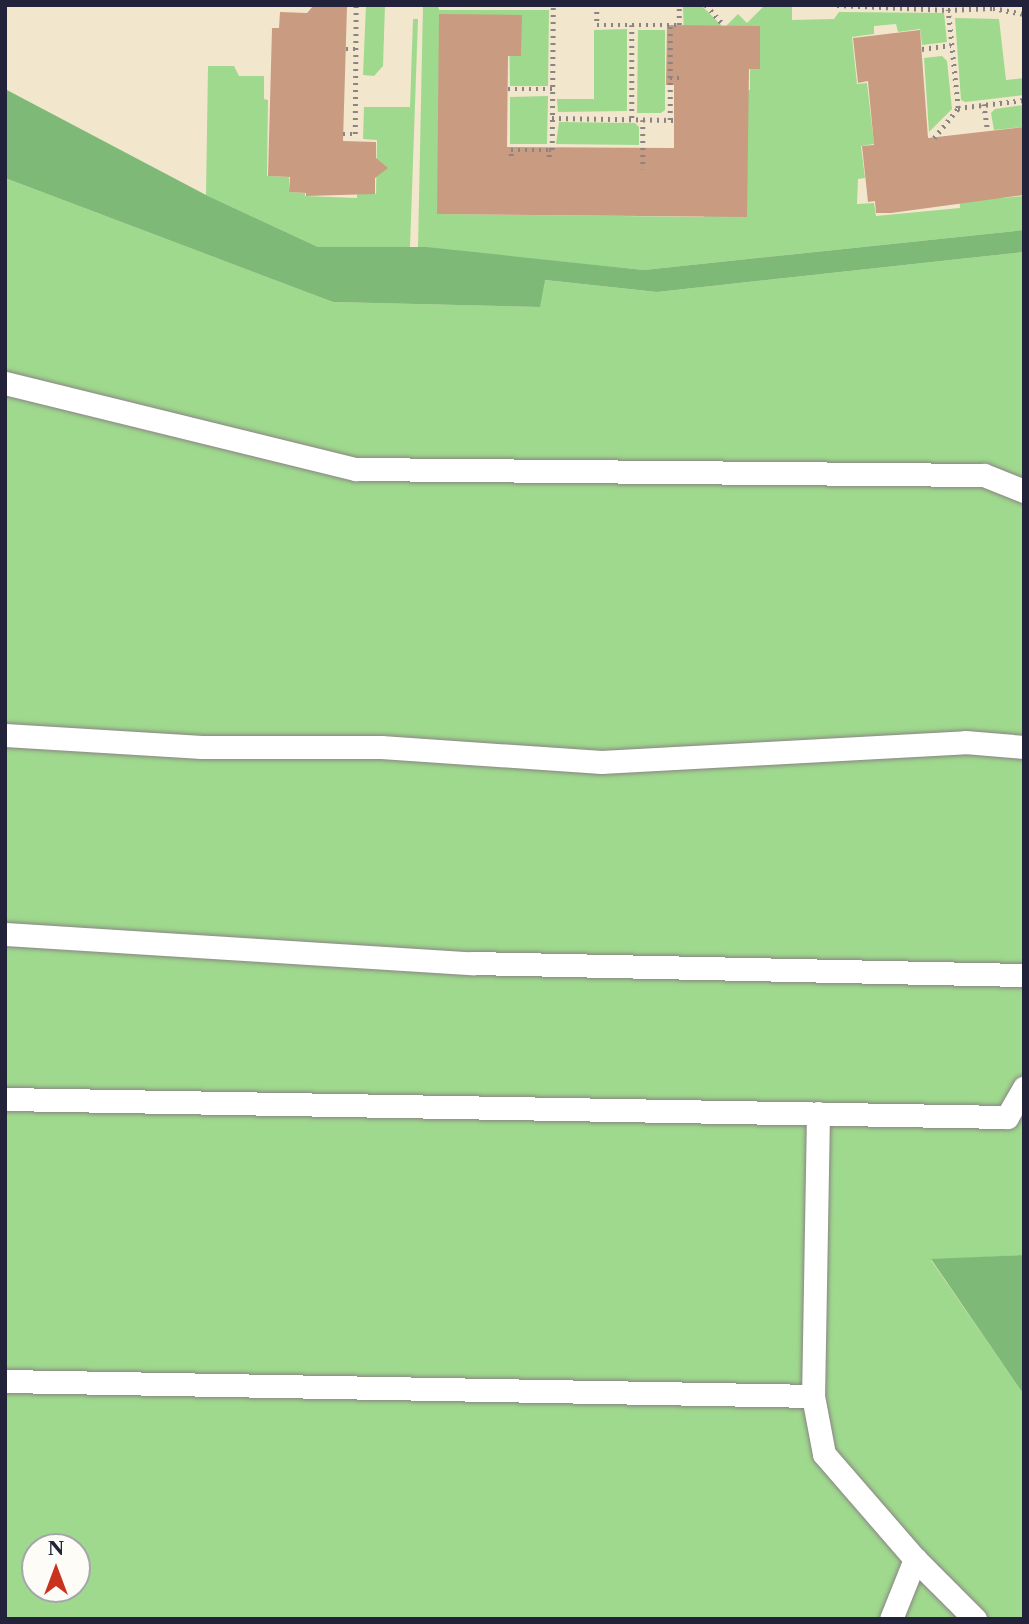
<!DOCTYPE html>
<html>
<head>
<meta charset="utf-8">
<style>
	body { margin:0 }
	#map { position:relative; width:1029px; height:1624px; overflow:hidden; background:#f2e7cd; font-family:"Libre Caslon Text",serif }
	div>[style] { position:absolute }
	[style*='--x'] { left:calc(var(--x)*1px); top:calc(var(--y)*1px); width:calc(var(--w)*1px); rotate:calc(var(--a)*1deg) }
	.green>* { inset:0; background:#9fd98d }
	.forest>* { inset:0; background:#7fb978 }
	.building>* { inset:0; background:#c99c82 }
	.path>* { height:4.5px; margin-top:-2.25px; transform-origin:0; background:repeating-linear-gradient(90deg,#8a8484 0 2px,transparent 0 7px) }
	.roads { filter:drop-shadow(0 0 2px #8a8484) drop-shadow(0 0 2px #8a8484) }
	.lane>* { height:23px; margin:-11.5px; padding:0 11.5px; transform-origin:11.5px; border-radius:11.5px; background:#fff }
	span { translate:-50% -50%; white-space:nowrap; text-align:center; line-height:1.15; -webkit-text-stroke:5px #fdfcf7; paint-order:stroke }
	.frame { position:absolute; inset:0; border:7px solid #22223b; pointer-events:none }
	.north { position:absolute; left:21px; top:1533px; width:70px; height:70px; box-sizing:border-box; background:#fdfcf7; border:2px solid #a5a5ac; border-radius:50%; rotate:0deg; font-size:19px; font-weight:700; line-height:28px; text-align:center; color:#22223b }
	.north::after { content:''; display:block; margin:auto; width:24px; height:32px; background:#c8321e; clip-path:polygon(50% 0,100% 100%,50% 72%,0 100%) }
</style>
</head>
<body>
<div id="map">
	<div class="green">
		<div style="clip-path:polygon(366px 5px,385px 5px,383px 66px,374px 76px,363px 75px)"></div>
		<div style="clip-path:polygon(423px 5px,438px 5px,439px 10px,549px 10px,548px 86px,510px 86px,509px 28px,438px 214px,704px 217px,737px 90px,750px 90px,750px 42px,684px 40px,683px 6px,701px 5px,724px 28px,738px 14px,747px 23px,765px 5px,792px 5px,792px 20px,834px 19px,839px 12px,944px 13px,947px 42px,922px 45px,920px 29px,898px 32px,896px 24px,874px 26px,874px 34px,852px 37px,857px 84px,867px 83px,874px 144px,861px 146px,865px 178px,858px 179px,857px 204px,874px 203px,876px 216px,960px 208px,959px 194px,1000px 189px,1002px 198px,1024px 196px,1024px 230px,644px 270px,418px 247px)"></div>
		<div style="clip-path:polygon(955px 18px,999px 19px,1006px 80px,1024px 78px,1024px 95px,965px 102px,961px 100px)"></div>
		<div style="clip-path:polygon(413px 19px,418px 19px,410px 247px,318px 247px,206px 195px,208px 66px,234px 66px,239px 76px,264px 76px,264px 99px,268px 100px,267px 176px,289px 177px,289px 192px,305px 193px,305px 196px,357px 198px,357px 194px,376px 194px,377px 140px,363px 139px,364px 107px,410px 107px)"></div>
		<div style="clip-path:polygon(627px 29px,627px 111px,558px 112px,557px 99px,594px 99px,594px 30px)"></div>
		<div style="clip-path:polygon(638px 30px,665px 30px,665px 110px,661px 113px,637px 113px)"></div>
		<div style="clip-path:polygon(942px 56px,947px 61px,952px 109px,929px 132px,924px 58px)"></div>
		<div style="clip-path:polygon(548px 96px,547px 144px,510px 144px,510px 97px)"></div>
		<div style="clip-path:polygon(1024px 105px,1024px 127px,994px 130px,991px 113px,995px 109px)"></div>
		<div style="clip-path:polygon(559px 122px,635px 123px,639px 127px,639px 145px,556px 144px)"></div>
		<div style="clip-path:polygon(evenodd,5px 178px,333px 302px,539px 307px,544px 280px,657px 292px,1024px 252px,1024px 1255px,931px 1260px,1024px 1395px,1024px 1619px,5px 1619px,5px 178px,35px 1547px,77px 1547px,77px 1589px,35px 1589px,35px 1547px)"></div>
	</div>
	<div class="forest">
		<div style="clip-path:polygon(5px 89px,206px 195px,318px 247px,426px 247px,644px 270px,1024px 230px,1024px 252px,657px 292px,545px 280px,540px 307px,333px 302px,5px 178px)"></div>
		<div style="clip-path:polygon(1024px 1255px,1024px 1395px,931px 1259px)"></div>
	</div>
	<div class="building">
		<div style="clip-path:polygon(314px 5px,347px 7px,343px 141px,376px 142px,376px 158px,388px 168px,375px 178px,375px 194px,306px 196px,306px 193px,289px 192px,290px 177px,268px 176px,272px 28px,279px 28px,280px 12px,307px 13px)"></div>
		<div style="clip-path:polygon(439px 14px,522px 15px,521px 56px,508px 56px,507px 147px,674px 148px,674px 85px,666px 85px,667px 25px,760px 26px,760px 69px,749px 69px,747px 217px,437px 214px)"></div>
		<div style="clip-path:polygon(920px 30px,928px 138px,1024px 127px,1024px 195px,891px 213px,876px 213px,875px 201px,868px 202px,862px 146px,874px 145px,868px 81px,858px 83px,853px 38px)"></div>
	</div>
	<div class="path">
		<div style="--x:597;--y:5;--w:20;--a:90"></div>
		<div style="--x:597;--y:25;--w:82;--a:0"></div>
		<div style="--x:679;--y:25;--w:20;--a:-90"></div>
		<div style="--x:706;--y:5;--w:27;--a:48"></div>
		<div style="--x:837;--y:5;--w:111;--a:2.6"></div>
		<div style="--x:948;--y:10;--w:45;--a:-2.5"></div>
		<div style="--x:993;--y:8;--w:32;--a:11"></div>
		<div style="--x:322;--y:7;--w:2;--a:-90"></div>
		<div style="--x:632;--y:25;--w:94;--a:90"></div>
		<div style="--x:346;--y:49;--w:10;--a:0"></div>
		<div style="--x:922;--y:49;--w:29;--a:-8"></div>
		<div style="--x:670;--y:78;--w:12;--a:0"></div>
		<div style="--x:508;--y:89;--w:45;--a:0"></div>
		<div style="--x:984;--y:104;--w:27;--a:82"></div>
		<div style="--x:958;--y:108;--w:66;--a:-6.9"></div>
		<div style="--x:552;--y:118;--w:122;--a:0.9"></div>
		<div style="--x:643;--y:120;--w:49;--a:90"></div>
		<div style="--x:670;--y:120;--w:95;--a:-90"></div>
		<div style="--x:343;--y:134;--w:12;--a:0"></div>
		<div style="--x:355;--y:134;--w:129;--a:-89.6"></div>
		<div style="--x:934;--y:138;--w:38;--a:-51"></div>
		<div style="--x:958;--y:108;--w:99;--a:-95.8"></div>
		<div style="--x:511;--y:156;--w:6;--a:-90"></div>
		<div style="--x:511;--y:150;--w:38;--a:0"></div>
		<div style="--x:549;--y:157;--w:7;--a:-90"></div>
		<div style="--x:549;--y:150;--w:3;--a:0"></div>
		<div style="--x:552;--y:150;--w:145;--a:-89.6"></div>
	</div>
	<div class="roads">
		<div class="lane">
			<div style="--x:5;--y:383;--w:361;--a:13.8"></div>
			<div style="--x:356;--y:469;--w:628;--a:0.55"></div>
			<div style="--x:984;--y:475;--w:43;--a:21.8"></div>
			<div style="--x:5;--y:735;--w:197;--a:3.5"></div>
			<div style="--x:202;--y:747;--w:179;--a:0"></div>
			<div style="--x:381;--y:747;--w:221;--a:3.9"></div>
			<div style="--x:601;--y:762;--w:365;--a:-3.1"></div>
			<div style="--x:965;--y:742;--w:59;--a:4.8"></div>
			<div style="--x:5;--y:934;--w:468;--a:3.6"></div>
			<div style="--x:472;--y:963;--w:552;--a:1.25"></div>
			<div style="--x:5;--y:1099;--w:1002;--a:1.03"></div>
			<div style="--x:1007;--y:1117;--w:34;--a:-60"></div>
			<div style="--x:818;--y:1113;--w:283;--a:91"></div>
			<div style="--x:813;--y:1396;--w:59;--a:79.3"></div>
			<div style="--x:824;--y:1454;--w:139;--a:49.1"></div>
			<div style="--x:5;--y:1381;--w:808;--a:1.06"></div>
			<div style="--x:891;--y:1619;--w:65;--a:-68.2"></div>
			<div style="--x:915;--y:1559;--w:85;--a:45"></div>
		</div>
	</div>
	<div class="frame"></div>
	<div class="north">N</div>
</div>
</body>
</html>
